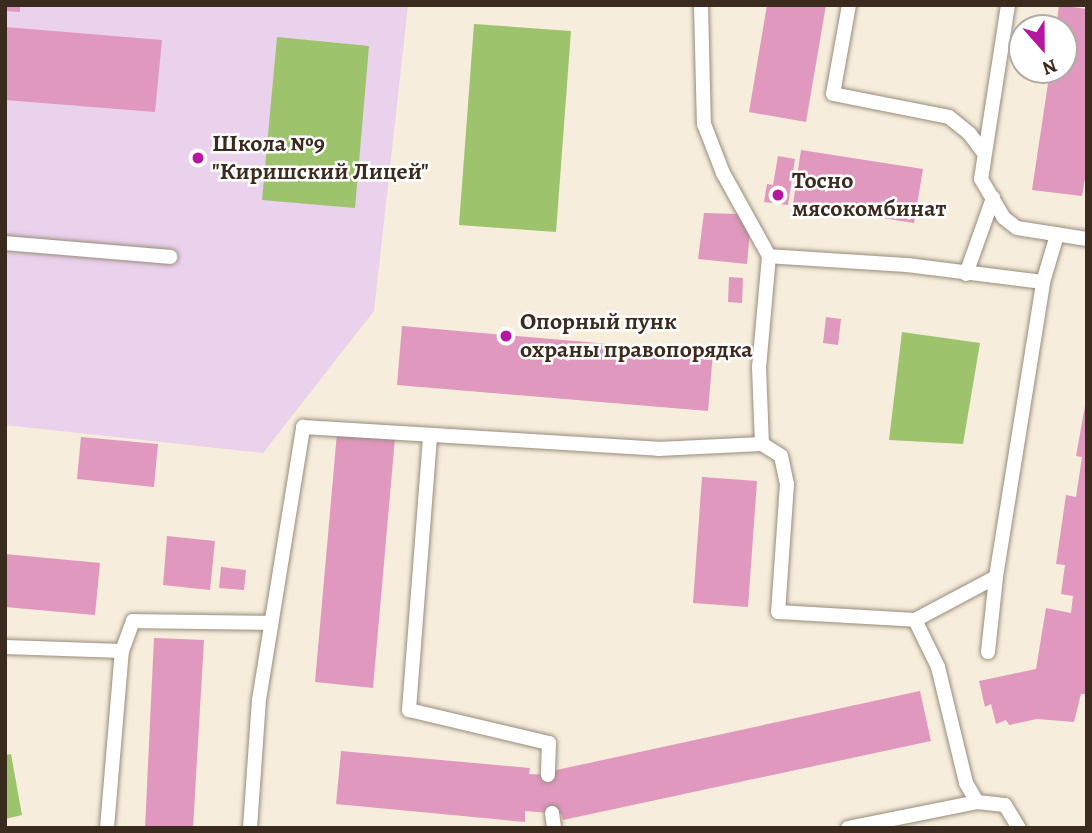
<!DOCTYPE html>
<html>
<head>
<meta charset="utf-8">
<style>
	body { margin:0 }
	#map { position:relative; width:1092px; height:833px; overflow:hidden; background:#f6eddc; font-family:Alegreya,serif }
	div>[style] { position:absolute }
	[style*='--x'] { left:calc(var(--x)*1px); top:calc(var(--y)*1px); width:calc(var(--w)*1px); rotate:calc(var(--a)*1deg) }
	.built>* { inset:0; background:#ead1ec }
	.green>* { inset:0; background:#9ec36d }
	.building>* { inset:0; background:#e098be }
	.roads { filter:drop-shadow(0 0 2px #988c7d) drop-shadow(0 0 2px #988c7d) }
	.lane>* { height:14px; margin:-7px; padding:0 7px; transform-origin:7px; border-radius:7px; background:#fff }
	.dots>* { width:19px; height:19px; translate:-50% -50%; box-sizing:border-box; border:4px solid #fff; border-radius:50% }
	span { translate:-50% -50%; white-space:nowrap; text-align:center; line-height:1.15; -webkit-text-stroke:5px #fff; paint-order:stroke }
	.poi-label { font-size:24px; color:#3b2a1e; font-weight:700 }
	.left { translate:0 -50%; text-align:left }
	.frame { position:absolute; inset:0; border:7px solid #3b2a1e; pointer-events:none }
	.north { position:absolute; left:1008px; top:14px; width:70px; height:70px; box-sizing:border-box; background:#fff; border:2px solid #b1aaa5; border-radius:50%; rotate:159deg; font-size:19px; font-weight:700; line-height:28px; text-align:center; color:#3b2a1e }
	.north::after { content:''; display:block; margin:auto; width:24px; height:32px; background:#b5179e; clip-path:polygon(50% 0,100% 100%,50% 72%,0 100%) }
</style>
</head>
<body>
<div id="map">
	<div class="built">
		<div style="clip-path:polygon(5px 5px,408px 5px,374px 311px,263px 453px,5px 425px)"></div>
	</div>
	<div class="green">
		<div style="clip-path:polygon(474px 24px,571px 31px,556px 232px,459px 225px)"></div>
		<div style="clip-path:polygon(277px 37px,369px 46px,355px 208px,262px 200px)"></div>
		<div style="clip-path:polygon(902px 332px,980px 343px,963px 444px,889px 440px)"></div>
		<div style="clip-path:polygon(11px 754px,22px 815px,5px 819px,5px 755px)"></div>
	</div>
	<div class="building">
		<div style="clip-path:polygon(5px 5px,20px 5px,20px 12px,5px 11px)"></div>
		<div style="clip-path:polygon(767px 5px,826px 5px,806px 122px,749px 112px)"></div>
		<div style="clip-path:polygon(1059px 5px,1087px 9px,1087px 167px,1082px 196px,1032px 190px,1050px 70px,1064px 70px,1064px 28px,1056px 28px)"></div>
		<div style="clip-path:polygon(5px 27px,162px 40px,155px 112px,5px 100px)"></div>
		<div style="clip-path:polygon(801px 150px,923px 169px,914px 223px,793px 204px)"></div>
		<div style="clip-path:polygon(778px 156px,795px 159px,788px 205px,764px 202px,767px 184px,773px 185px)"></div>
		<div style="clip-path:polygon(704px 213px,739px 214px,750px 231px,747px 264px,698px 259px)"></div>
		<div style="clip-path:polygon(729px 277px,743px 278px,742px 303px,728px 302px)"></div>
		<div style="clip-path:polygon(826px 317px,841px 319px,838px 345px,823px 343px)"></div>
		<div style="clip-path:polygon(402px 326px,713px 353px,708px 411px,397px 385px)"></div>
		<div style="clip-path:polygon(1087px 395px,1087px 694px,1081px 694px,1074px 722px,1037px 719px,1009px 725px,1006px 720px,996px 724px,991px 704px,985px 707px,979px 681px,1036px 669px,1046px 608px,1071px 613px,1073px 596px,1061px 594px,1065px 565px,1056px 564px,1066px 495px,1076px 497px,1082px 457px,1076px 456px)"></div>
		<div style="clip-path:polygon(337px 433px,395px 438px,373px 688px,315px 682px)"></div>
		<div style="clip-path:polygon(81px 437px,158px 444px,154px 487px,77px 479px)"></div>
		<div style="clip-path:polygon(702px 477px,757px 481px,748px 607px,693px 603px)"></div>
		<div style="clip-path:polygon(167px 536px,215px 541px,210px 590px,163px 585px)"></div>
		<div style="clip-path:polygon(5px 554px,100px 563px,95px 615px,5px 607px)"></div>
		<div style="clip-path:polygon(221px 567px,246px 570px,244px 590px,219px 588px)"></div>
		<div style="clip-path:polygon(154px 638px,204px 640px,193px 828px,145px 828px)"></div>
		<div style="clip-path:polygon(920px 691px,931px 741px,563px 820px,561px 814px,525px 811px,525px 822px,336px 804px,341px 751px,530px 768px,529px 774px,553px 775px,552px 771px)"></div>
	</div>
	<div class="roads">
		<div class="lane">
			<div style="--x:701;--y:5;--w:119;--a:88.6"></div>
			<div style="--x:704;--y:124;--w:53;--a:68.8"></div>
			<div style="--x:723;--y:173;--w:95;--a:61"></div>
			<div style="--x:849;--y:5;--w:90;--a:100.2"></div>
			<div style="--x:833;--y:94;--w:118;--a:11.2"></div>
			<div style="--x:949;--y:117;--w:26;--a:39"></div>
			<div style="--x:969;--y:133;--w:25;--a:53"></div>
			<div style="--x:1008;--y:5;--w:176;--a:98.8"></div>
			<div style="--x:981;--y:179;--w:45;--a:59.5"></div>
			<div style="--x:1004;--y:218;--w:16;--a:38"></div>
			<div style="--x:1017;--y:228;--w:71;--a:8.9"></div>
			<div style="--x:5;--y:243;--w:166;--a:4.8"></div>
			<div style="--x:966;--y:274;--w:81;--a:-70.4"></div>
			<div style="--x:1043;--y:282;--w:137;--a:-172.9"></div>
			<div style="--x:907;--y:265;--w:138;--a:-176.3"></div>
			<div style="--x:769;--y:256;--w:111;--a:95.1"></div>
			<div style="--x:759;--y:367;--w:77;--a:87.8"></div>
			<div style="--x:762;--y:444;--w:22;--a:32"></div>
			<div style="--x:781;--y:456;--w:29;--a:78"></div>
			<div style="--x:787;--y:484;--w:128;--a:94"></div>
			<div style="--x:778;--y:612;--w:137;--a:3.3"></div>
			<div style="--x:915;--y:620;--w:92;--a:-28"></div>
			<div style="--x:996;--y:577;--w:299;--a:-80.9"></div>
			<div style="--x:1043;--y:282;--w:49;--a:-73.4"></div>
			<div style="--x:430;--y:437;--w:274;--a:94.4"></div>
			<div style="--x:409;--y:710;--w:144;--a:13.3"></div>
			<div style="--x:549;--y:743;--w:32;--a:92"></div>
			<div style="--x:915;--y:620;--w:52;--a:63.9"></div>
			<div style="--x:938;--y:667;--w:119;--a:76.4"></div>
			<div style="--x:966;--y:783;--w:22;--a:60"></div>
			<div style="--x:977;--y:802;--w:28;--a:6"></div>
			<div style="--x:1005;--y:805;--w:27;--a:59"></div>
			<div style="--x:5;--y:647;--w:117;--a:2"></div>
			<div style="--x:988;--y:652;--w:75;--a:-83.9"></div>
			<div style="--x:552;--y:813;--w:15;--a:82"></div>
			<div style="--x:107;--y:828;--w:178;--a:-85.2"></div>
			<div style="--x:122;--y:651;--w:32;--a:-70"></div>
			<div style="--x:133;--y:621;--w:137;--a:0.8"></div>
			<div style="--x:250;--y:828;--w:128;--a:-86"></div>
			<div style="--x:259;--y:700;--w:277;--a:-80.8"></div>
			<div style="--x:303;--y:427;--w:356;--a:3.5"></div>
			<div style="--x:658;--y:449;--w:104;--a:-2.8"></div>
			<div style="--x:848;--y:828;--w:132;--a:-11.4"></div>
		</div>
	</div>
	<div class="dots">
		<div style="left:198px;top:158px;background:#b5179e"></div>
		<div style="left:778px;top:195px;background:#b5179e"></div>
		<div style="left:506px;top:336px;background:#b5179e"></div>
	</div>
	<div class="poi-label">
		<span class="left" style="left:212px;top:158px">Школа №9<br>"Киришский Лицей"</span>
		<span class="left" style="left:792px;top:195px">Тосно<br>мясокомбинат</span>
		<span class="left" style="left:520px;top:336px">Опорный пунк<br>охраны правопорядка</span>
	</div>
	<div class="frame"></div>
	<div class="north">N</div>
</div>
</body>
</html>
